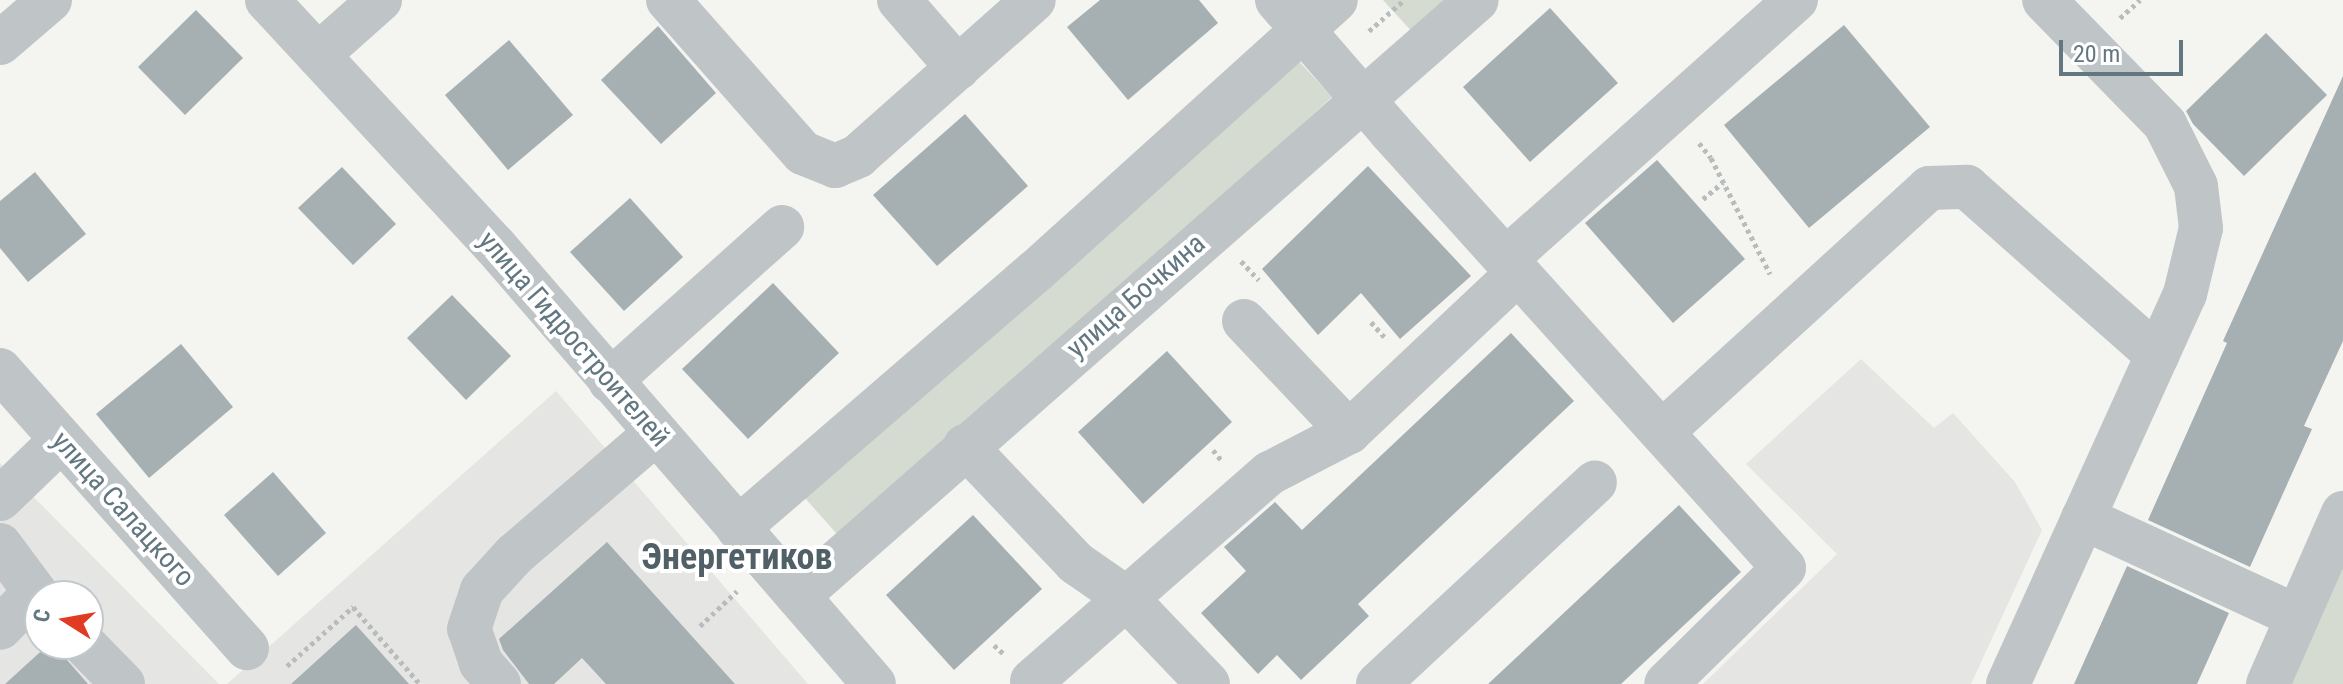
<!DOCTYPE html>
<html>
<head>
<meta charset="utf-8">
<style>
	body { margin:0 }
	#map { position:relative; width:2343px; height:684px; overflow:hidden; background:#f4f4f0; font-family:"Roboto Condensed",sans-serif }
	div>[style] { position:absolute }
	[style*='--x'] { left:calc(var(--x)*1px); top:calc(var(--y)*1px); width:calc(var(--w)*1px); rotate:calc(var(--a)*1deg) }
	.built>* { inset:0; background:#e5e5e4 }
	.green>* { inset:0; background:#d6dbd1 }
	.building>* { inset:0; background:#a6b0b3 }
	.path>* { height:5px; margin-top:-2.5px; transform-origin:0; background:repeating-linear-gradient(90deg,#b9bcbd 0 4px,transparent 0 8px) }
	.minor>* { height:44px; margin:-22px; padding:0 22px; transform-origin:22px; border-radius:22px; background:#bfc4c6 }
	span { translate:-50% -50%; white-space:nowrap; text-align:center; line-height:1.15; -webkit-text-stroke:8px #fff; paint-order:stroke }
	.street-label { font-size:28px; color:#637781 }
	.district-label { font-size:36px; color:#515f66; font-weight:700 }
	.north { position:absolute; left:24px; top:580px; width:80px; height:80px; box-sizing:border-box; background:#fff; border:2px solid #c1c9cd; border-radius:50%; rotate:281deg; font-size:22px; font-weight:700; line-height:32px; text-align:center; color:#637781 }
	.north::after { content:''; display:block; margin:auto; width:28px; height:36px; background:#e13b24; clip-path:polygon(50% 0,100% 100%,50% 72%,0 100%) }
	.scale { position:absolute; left:2059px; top:40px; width:124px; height:36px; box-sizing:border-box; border:4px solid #637781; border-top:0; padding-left:10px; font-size:24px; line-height:28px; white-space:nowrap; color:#637781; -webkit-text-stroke:6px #fff; paint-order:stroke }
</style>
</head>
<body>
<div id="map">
	<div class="built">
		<div style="clip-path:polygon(1861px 359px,1934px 428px,1953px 413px,2015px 482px,2042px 530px,1971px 684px,1703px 684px,1837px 554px,1746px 464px)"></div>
		<div style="clip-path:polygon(556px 391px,808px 684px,227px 684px)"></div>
		<div style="clip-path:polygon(evenodd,0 463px,219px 684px,0 684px,0 463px,40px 596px,88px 596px,88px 644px,40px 644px,40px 596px)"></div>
	</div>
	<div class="green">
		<div style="clip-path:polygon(1383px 0,1453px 0,1415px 35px)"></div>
		<div style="clip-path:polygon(1284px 45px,1332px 97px,844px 542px,797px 489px)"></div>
		<div style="clip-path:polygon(2343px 513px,2343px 684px,2265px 684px)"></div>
	</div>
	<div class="building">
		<div style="clip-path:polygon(1100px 0,1199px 0,1218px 23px,1128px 100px,1067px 27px)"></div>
		<div style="clip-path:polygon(1550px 8px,1618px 83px,1530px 162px,1463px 87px)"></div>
		<div style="clip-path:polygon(196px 10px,243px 58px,185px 115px,138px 67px)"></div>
		<div style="clip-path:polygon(1844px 25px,1930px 127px,1809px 228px,1724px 125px)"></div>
		<div style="clip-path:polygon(658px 26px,716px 93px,661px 144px,601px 80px)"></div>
		<div style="clip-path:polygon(2266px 33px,2327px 95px,2244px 176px,2193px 124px,2186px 111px)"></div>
		<div style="clip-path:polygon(509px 40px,573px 115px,508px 170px,445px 95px)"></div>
		<div style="clip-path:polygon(2343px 76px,2343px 341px,2304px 426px,2312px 429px,2250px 567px,2148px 520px,2227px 343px,2223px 341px)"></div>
		<div style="clip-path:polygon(965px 114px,1028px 186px,937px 266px,873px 195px)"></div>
		<div style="clip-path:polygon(1657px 160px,1745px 259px,1673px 323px,1585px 223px)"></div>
		<div style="clip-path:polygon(1368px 166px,1471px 276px,1400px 339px,1361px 293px,1318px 335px,1262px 269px)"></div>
		<div style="clip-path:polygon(342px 167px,396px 224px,353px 265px,298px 208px)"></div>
		<div style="clip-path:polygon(35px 172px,86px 234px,28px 282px,0 248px,0 201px)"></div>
		<div style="clip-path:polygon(630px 198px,683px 257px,624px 311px,570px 252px)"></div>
		<div style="clip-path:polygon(773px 283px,839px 353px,748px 439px,682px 369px)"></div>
		<div style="clip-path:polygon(452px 295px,511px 356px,466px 400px,407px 338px)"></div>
		<div style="clip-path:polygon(1511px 333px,1574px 401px,1358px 604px,1369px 616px,1301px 680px,1277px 655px,1258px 674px,1201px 613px,1246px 571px,1224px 547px,1275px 502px,1302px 530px)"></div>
		<div style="clip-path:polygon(181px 344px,233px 407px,149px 478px,96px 414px)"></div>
		<div style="clip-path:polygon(1167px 351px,1232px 422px,1143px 504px,1078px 432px)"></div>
		<div style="clip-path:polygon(273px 472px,326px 533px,278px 576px,224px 515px)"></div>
		<div style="clip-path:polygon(1679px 505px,1741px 572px,1621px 684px,1488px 684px)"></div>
		<div style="clip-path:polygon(973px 515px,1042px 589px,954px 670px,886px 595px)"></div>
		<div style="clip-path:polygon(607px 542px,735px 684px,606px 684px,582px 658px,554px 684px,529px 684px,503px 650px,499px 639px)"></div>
		<div style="clip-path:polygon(2127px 566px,2229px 613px,2197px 684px,2074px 684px)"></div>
		<div style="clip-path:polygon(356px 625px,409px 684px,291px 684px)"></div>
		<div style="clip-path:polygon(49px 644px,53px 644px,88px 684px,5px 684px)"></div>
	</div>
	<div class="path">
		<div style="--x:2120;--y:18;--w:27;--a:-42"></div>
		<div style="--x:1369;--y:31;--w:47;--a:-41.5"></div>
		<div style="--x:1699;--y:143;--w:19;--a:51"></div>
		<div style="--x:1711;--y:158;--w:130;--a:63"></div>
		<div style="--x:1703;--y:199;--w:26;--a:-40"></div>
		<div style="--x:1241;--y:261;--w:26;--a:47"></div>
		<div style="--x:1371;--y:322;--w:24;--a:48"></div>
		<div style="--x:1213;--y:450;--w:14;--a:51"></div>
		<div style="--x:700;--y:626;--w:51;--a:-43.4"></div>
		<div style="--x:994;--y:645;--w:12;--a:42"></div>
		<div style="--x:287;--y:666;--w:89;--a:-41.8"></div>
		<div style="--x:353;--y:607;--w:102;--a:49"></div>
	</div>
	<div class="minor">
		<div style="--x:267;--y:0;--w:335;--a:47.2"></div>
		<div style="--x:495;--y:246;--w:579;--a:49.13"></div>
		<div style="--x:668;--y:0;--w:204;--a:48.6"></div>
		<div style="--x:803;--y:153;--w:35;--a:22"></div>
		<div style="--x:835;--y:166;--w:25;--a:-23"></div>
		<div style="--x:858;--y:156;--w:235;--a:-41.6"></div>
		<div style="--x:899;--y:0;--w:90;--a:49.1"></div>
		<div style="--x:1277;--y:0;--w:173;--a:49.2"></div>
		<div style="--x:1390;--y:131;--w:588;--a:47.96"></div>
		<div style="--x:1784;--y:568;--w:165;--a:135.5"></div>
		<div style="--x:0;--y:43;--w:66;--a:-40.7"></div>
		<div style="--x:318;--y:55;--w:83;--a:-41.6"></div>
		<div style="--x:1506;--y:259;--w:389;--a:-41.8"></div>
		<div style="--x:1244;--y:321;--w:153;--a:46.6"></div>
		<div style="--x:0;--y:370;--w:372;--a:48.4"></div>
		<div style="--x:610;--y:381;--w:231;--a:-41.8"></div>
		<div style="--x:1662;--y:432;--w:362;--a:-42.4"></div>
		<div style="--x:1929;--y:188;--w:38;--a:-2"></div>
		<div style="--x:1967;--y:187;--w:254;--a:41.5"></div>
		<div style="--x:965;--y:446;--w:161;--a:46.5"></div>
		<div style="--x:1076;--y:563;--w:60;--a:34.8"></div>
		<div style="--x:1125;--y:597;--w:120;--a:46.3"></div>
		<div style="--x:0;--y:499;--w:85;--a:-44"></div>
		<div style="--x:2083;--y:518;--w:234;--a:24.7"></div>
		<div style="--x:738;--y:528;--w:394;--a:-40.8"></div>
		<div style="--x:1036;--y:271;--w:404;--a:-42.1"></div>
		<div style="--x:0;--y:545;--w:59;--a:53.3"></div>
		<div style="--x:35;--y:592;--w:50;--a:134.2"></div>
		<div style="--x:798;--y:596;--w:903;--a:-41.28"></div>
		<div style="--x:84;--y:644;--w:56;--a:45.7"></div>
		<div style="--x:1032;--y:681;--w:316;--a:-41.2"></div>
		<div style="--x:1270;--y:473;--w:89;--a:-27.4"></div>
		<div style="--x:1349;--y:432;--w:232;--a:-43.3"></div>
		<div style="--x:499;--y:684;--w:28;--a:-131"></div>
		<div style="--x:481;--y:663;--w:36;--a:-109"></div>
		<div style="--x:469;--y:629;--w:41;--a:-71.6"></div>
		<div style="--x:482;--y:590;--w:47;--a:-47.6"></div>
		<div style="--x:514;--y:555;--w:187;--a:-40.7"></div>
		<div style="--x:1378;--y:684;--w:296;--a:-42.9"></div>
		<div style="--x:2008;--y:684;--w:428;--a:-65.6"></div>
		<div style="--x:2185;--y:294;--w:68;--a:-76.4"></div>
		<div style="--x:2201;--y:228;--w:42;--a:-96.8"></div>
		<div style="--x:2196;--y:186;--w:69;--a:-116.6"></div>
		<div style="--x:2165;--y:124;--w:173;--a:-134.3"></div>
		<div style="--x:2268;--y:684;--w:187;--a:-66.3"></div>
	</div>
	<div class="street-label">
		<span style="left:1136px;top:296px;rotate:-41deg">улица Бочкина</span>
		<span style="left:574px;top:339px;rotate:49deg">улица Гидростроителей</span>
		<span style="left:123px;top:509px;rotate:48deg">улица Салацкого</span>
	</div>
	<div class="district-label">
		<span style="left:737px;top:558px">Энергетиков</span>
	</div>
	<div class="north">С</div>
	<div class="scale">20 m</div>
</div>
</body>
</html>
